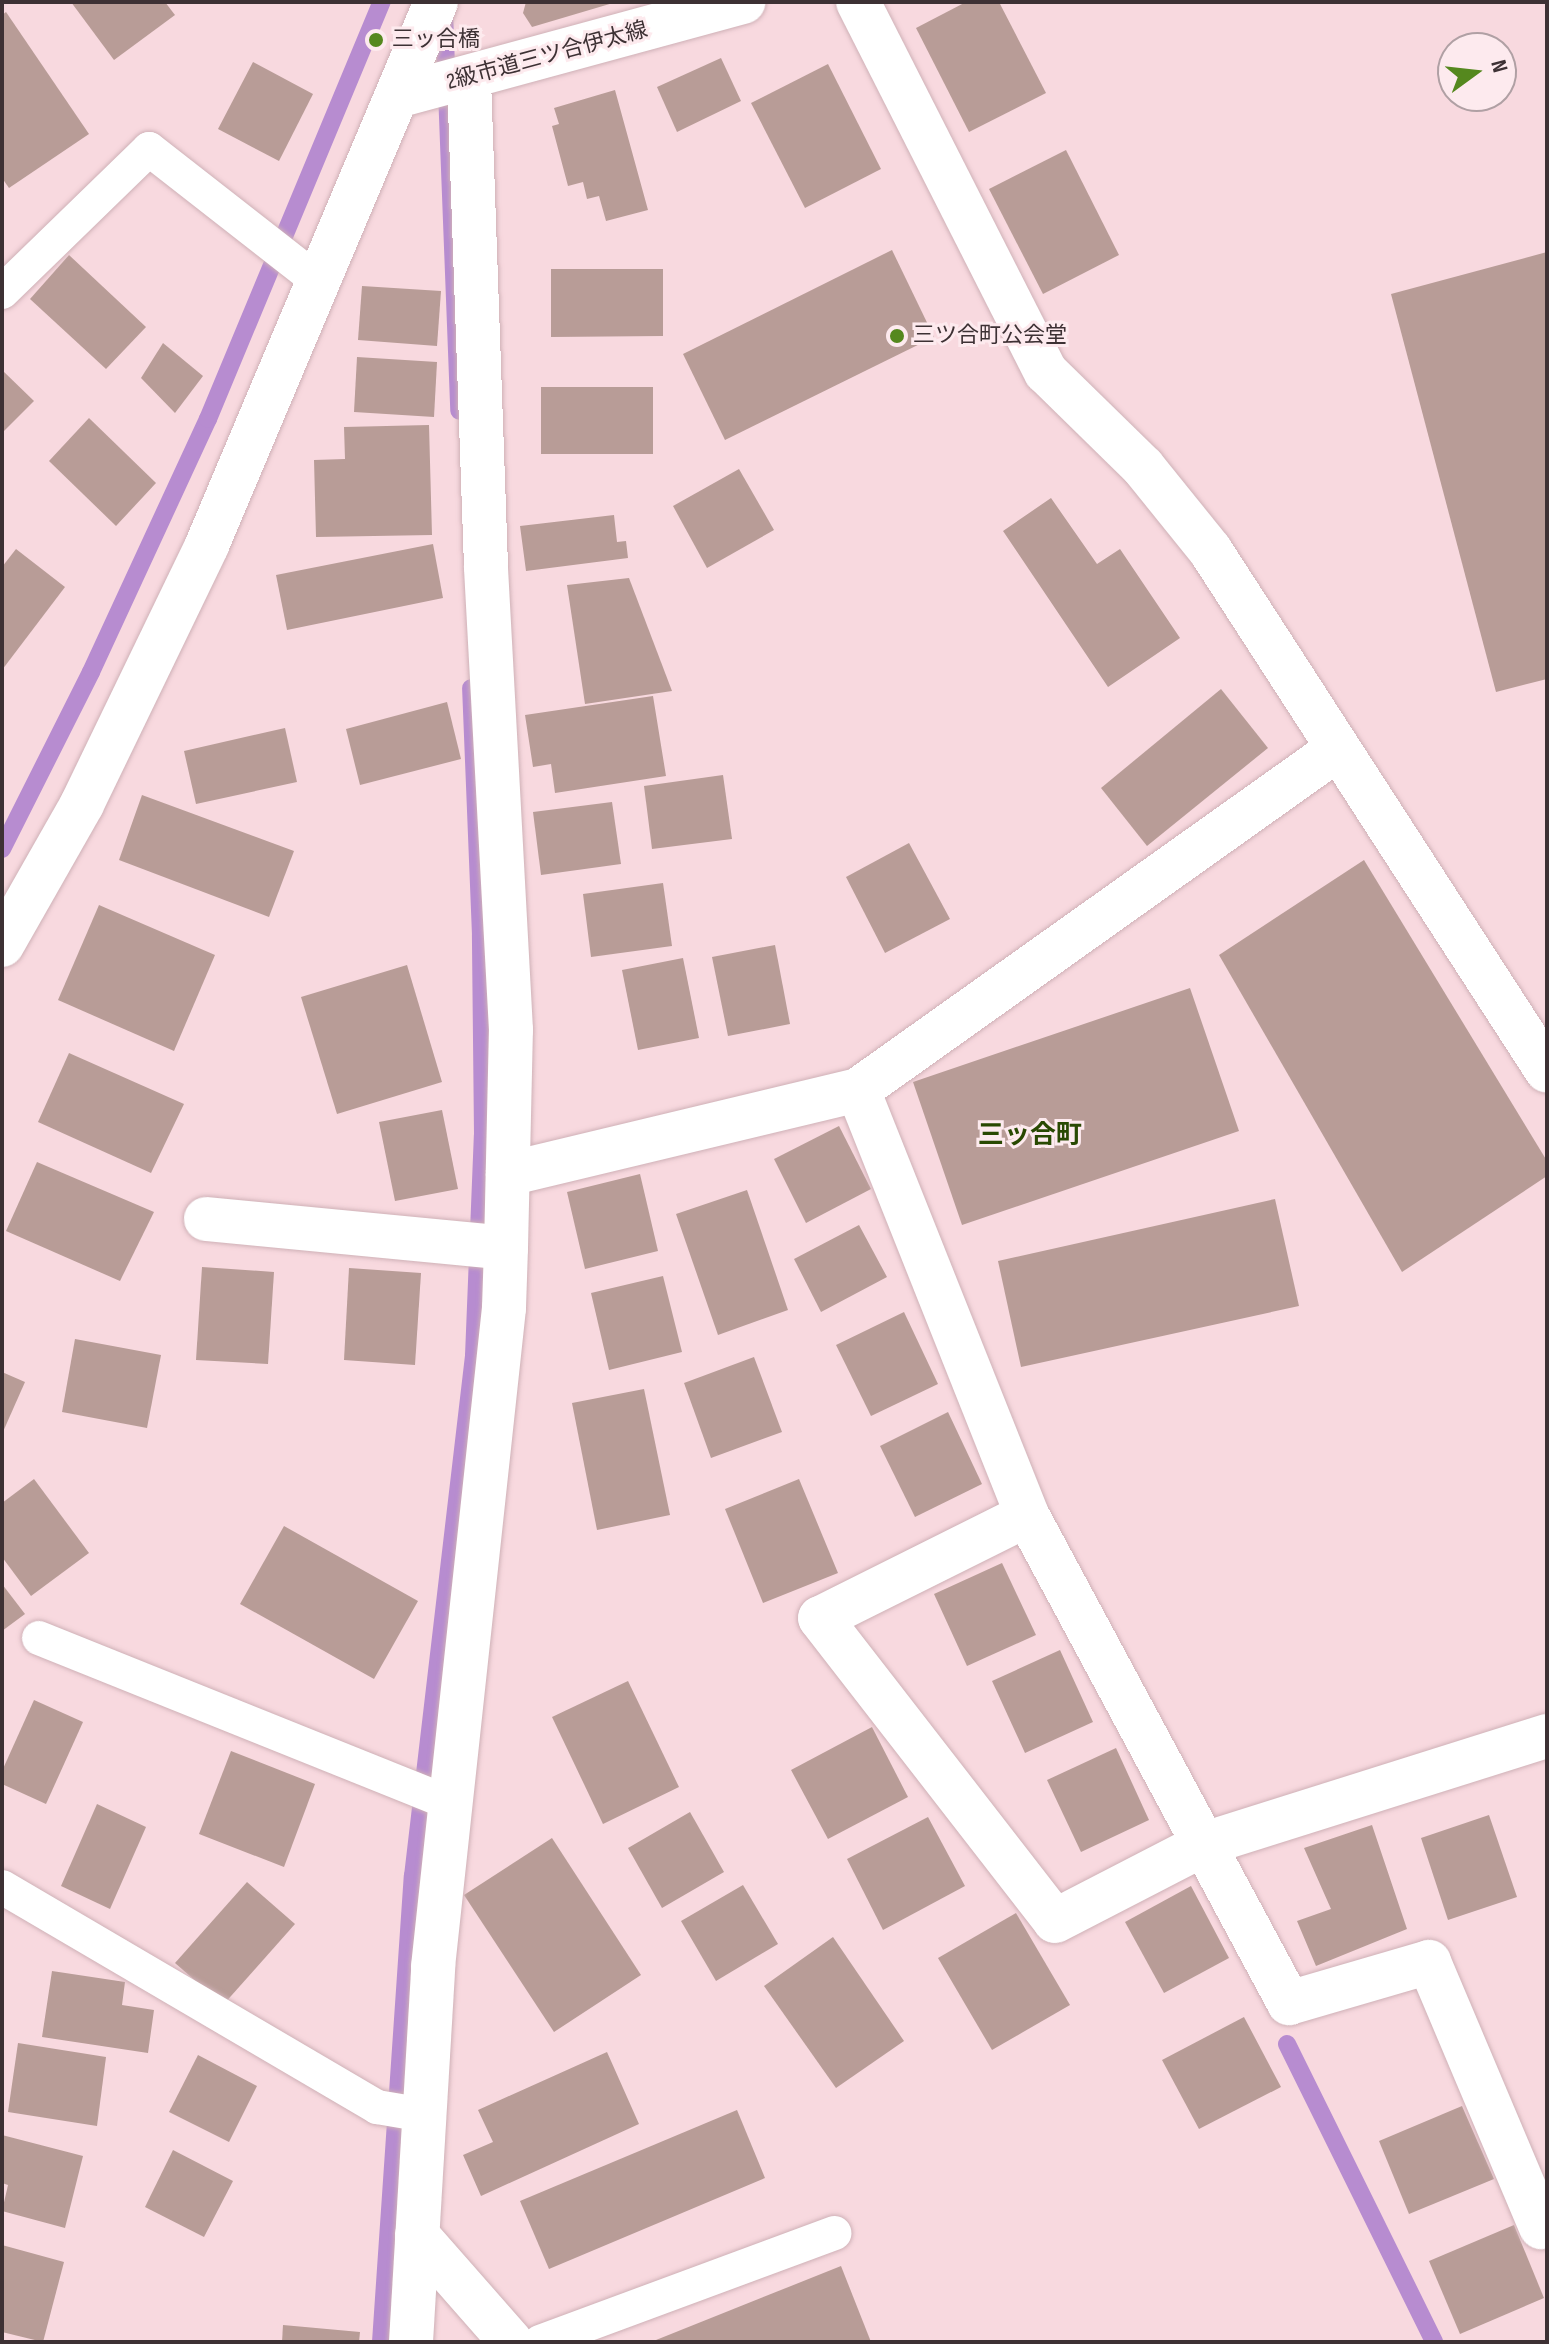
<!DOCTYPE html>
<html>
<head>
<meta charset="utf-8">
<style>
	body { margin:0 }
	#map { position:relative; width:1549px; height:2344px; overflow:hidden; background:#f8d9df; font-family:"Sofia Sans Condensed","Noto Sans JP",sans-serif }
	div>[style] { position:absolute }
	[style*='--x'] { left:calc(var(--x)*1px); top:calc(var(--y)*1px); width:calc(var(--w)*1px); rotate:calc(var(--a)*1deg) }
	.stream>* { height:18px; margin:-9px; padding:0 9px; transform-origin:9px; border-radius:9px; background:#b78cd0 }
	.building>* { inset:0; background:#b89c97 }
	.roads { filter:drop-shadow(0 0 2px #cfb1b7) drop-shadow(0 0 2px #cfb1b7) }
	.service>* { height:34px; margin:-17px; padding:0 17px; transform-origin:17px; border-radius:17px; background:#fff }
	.minor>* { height:44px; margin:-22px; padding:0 22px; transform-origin:22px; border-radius:22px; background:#fff }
	.tertiary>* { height:44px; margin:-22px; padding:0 22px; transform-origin:22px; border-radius:22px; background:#fff }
	.dots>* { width:22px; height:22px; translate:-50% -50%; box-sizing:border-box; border:4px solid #fdeaee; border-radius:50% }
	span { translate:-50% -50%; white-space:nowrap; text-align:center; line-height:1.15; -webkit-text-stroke:6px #fdeaee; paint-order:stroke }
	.poi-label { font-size:22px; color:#3d3134 }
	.left { translate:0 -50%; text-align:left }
	.street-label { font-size:22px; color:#3d3134 }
	.quarter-label { font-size:26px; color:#294902; font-weight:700 }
	.frame { position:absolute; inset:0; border:4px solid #3d3134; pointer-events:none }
	.north { position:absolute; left:1437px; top:32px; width:80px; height:80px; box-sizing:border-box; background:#fdeaee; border:2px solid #b0a0a4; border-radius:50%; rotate:75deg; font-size:22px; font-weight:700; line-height:32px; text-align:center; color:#3d3134 }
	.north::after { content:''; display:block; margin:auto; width:28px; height:36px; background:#55881e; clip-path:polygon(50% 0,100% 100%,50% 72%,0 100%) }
</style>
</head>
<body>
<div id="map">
	<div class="stream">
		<div style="--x:444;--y:13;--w:398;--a:87.8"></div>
		<div style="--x:2;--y:849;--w:198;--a:-63.3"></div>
		<div style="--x:91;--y:672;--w:279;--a:-65.2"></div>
		<div style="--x:208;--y:419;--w:452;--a:-67.4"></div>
		<div style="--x:1287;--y:2044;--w:332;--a:63.7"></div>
		<div style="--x:381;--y:2342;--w:467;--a:-86.1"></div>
		<div style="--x:413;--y:1876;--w:524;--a:-83.31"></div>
		<div style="--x:474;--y:1356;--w:221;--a:-87.7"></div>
		<div style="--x:483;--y:1135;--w:200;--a:-90.6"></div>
		<div style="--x:481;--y:935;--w:247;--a:-92.3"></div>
	</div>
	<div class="building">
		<div style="clip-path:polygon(71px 2px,165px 2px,175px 15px,114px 60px)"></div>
		<div style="clip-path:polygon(526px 2px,613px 2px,613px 3px,532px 27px,523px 13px)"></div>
		<div style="clip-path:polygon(966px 2px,999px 2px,1046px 93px,969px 132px,916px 28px)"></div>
		<div style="clip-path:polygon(6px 12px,89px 134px,9px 188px,2px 178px,2px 15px)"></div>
		<div style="clip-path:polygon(721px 58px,741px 101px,677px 132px,657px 87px)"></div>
		<div style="clip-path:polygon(253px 62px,313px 94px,279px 161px,218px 129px)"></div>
		<div style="clip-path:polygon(828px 64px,881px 169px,805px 208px,751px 103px)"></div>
		<div style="clip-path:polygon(615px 90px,648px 210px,606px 221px,599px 196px,587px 199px,583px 182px,568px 186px,552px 126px,559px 124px,554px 108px)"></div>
		<div style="clip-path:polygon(1066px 150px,1119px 255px,1043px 294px,989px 189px)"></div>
		<div style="clip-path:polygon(892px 250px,934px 337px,725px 440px,683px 354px)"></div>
		<div style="clip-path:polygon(1547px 252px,1547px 679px,1496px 692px,1391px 294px)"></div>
		<div style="clip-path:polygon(69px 255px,146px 327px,106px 369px,30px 299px)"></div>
		<div style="clip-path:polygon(551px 269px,663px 269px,663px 336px,551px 337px)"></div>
		<div style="clip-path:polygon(362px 286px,441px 291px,437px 346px,358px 340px)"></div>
		<div style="clip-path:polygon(163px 343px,203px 376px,175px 413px,141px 378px)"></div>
		<div style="clip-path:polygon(357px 357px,437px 362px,434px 417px,354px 412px)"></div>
		<div style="clip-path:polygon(2px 370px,34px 401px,2px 433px)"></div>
		<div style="clip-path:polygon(541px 387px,653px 387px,653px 454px,541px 454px)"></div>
		<div style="clip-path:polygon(89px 418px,156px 483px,116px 526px,49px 461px)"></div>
		<div style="clip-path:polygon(429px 425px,432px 535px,316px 537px,314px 460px,345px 459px,344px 427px)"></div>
		<div style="clip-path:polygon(739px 469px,774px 530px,707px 568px,673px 506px)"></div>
		<div style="clip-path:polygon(1051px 498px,1097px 564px,1120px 549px,1180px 638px,1108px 687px,1003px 531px)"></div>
		<div style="clip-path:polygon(614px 515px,617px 542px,626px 541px,628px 558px,526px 571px,520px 526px)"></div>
		<div style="clip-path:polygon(433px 544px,443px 598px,287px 630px,276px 575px)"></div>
		<div style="clip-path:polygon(16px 549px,65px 587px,2px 670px,2px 567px)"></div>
		<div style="clip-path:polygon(629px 578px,672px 691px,585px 704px,567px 585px)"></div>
		<div style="clip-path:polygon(1221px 689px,1268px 748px,1147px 846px,1101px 788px)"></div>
		<div style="clip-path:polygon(653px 696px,666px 776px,555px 793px,551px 764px,533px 767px,525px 715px)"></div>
		<div style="clip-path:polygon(447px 702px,461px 759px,360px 785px,346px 729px)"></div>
		<div style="clip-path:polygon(285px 728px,297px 782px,196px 804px,184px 751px)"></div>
		<div style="clip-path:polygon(723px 775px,732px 839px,652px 849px,644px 786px)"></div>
		<div style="clip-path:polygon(142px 795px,294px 851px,269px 917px,119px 860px)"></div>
		<div style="clip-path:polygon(612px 802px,621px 864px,541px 875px,533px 812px)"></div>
		<div style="clip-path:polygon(909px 843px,950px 919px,885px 953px,846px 877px)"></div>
		<div style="clip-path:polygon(1364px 860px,1547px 1161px,1547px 1176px,1402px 1272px,1219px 955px)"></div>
		<div style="clip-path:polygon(663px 883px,672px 946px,591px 957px,583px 894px)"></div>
		<div style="clip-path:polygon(99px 905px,215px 955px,174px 1051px,58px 1000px)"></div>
		<div style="clip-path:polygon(775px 945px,790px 1024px,728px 1036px,712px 957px)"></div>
		<div style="clip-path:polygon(683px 958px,699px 1038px,638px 1050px,622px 970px)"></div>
		<div style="clip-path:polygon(407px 965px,442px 1082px,337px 1114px,301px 997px)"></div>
		<div style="clip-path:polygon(1190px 988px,1239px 1131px,962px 1225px,913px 1082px)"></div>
		<div style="clip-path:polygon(69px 1053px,184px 1104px,151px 1173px,38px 1122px)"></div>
		<div style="clip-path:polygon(442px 1110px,458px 1189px,395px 1201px,379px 1122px)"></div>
		<div style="clip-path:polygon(839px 1126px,871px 1189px,806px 1223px,774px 1159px)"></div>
		<div style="clip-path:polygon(37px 1162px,154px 1212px,120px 1281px,6px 1231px)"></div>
		<div style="clip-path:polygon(640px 1174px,658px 1251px,585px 1269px,567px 1192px)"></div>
		<div style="clip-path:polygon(747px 1190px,788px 1310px,718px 1335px,676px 1214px)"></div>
		<div style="clip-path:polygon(1275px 1199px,1299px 1306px,1021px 1367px,998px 1261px)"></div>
		<div style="clip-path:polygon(859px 1225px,887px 1277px,821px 1312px,794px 1259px)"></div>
		<div style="clip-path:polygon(202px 1267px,274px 1272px,268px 1364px,196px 1360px)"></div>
		<div style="clip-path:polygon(349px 1268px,421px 1273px,415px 1365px,344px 1360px)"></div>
		<div style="clip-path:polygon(663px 1276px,682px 1352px,609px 1370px,591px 1293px)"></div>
		<div style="clip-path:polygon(904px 1312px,938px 1384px,871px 1416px,836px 1345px)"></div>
		<div style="clip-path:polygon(75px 1339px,161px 1355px,147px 1428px,62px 1412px)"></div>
		<div style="clip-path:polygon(754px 1357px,782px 1432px,711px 1458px,684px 1383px)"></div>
		<div style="clip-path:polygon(2px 1372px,25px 1382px,2px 1434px)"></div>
		<div style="clip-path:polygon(644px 1389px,670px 1515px,597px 1530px,572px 1403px)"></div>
		<div style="clip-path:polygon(948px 1412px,982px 1484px,915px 1517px,880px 1446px)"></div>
		<div style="clip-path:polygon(34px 1479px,89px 1553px,31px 1596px,2px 1557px,2px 1503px)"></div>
		<div style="clip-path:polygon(799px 1479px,838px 1573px,763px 1603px,725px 1509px)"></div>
		<div style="clip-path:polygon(284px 1526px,418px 1601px,374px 1679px,240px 1604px)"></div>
		<div style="clip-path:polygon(1002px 1563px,1036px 1635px,967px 1666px,934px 1594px)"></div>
		<div style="clip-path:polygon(2px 1584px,25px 1614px,2px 1631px)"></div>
		<div style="clip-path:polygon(1060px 1650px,1093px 1722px,1025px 1753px,992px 1681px)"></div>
		<div style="clip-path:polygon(628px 1681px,679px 1787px,603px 1824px,552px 1717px)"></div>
		<div style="clip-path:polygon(34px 1700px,83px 1722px,46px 1804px,2px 1784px,2px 1771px)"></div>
		<div style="clip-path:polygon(872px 1727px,908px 1797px,828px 1839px,791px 1770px)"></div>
		<div style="clip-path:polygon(1116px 1748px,1149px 1820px,1081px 1852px,1047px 1780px)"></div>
		<div style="clip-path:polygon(231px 1751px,315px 1784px,284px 1867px,199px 1834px)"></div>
		<div style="clip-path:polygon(97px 1804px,146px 1827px,110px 1909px,61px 1886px)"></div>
		<div style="clip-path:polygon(690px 1812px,724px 1872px,662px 1908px,628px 1848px)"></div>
		<div style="clip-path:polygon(1489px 1815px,1517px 1897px,1448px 1920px,1421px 1838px)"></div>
		<div style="clip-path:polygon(928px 1817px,965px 1886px,883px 1930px,847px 1859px)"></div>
		<div style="clip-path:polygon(1372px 1825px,1407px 1929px,1316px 1966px,1297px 1921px,1331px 1909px,1304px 1848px)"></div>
		<div style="clip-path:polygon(552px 1838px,641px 1975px,554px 2032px,464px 1895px)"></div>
		<div style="clip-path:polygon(247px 1882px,295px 1924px,223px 2005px,175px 1963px)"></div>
		<div style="clip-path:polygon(743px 1885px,778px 1944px,716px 1981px,681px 1921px)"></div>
		<div style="clip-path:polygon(1191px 1886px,1229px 1958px,1164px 1993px,1125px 1922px)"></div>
		<div style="clip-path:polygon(1016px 1913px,1070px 2005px,992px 2050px,938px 1958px)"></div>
		<div style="clip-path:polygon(833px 1937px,904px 2041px,836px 2088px,764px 1986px)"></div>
		<div style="clip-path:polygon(52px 1971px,125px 1982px,122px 2005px,154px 2010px,148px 2053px,42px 2037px)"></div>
		<div style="clip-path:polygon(1244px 2017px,1281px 2087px,1199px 2129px,1162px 2060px)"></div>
		<div style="clip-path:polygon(18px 2043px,106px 2057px,97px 2126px,8px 2112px)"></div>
		<div style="clip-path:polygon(607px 2052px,639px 2124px,481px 2196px,463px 2155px,493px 2142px,478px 2110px)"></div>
		<div style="clip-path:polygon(198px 2055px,257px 2086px,229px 2142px,169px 2112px)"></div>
		<div style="clip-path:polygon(1462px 2106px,1494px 2179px,1409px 2214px,1379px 2141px)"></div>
		<div style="clip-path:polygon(737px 2110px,765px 2178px,549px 2269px,520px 2201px)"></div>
		<div style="clip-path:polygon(2px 2135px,83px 2156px,65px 2228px,2px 2211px,8px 2185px,2px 2183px)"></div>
		<div style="clip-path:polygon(173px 2150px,233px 2181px,204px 2237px,145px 2207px)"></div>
		<div style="clip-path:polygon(1514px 2225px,1544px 2298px,1460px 2334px,1429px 2261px)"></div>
		<div style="clip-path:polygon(2px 2245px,64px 2262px,43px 2342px,2px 2332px)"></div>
		<div style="clip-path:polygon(841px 2266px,871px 2342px,651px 2342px)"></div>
		<div style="clip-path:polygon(283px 2325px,360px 2332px,359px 2342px,282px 2342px)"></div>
	</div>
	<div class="roads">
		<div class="service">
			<div style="--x:2;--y:292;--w:205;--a:-44.2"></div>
			<div style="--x:149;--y:149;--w:216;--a:38"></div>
			<div style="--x:39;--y:1638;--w:443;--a:21.9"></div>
			<div style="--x:2;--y:1887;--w:435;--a:30.4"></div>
			<div style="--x:377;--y:2107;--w:48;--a:9.7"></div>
			<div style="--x:540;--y:2342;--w:314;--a:-20.3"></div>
		</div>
		<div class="minor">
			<div style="--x:858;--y:2;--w:415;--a:63.1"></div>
			<div style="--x:1046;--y:372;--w:136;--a:44.4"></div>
			<div style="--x:1143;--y:467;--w:107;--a:51.1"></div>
			<div style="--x:1210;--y:550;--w:620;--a:57.1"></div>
			<div style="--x:858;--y:1090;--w:457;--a:68.3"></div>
			<div style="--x:1027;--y:1515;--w:554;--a:61.77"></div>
			<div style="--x:1289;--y:2003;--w:146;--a:-16.3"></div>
			<div style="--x:1429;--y:1962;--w:288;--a:67.1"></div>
			<div style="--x:508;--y:1174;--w:360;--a:-13.5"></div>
			<div style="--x:858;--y:1090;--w:587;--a:-35.42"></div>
			<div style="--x:206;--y:1219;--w:301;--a:5.5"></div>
			<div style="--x:1027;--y:1515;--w:231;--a:153.5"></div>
			<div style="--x:820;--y:1618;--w:383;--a:52.2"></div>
			<div style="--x:1055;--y:1921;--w:168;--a:-27.3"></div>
			<div style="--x:1204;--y:1844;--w:360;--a:-17.5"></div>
			<div style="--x:417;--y:2235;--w:142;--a:48.7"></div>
			<div style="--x:411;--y:2342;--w:376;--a:-86.6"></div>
			<div style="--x:433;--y:1967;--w:663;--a:-83.85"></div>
			<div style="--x:504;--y:1308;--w:60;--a:-88.1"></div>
			<div style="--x:506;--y:1248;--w:218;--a:-88.7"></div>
			<div style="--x:511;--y:1030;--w:465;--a:-93.1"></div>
			<div style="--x:486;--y:566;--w:488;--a:-92"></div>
		</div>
		<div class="tertiary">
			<div style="--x:397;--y:96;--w:359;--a:-15.2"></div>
			<div style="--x:2;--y:945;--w:162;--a:-60.4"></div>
			<div style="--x:82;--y:804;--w:288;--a:-64.2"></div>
			<div style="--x:207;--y:545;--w:589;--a:-67.13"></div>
		</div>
	</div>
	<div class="dots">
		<div style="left:376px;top:40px;background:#55881e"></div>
		<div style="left:897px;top:336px;background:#55881e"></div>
	</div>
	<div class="poi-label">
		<span class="left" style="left:392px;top:40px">三ッ合橋</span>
		<span class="left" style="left:913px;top:336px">三ツ合町公会堂</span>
	</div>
	<div class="street-label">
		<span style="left:547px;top:56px;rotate:-15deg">2級市道三ツ合伊太線</span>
	</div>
	<div class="quarter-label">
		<span style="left:1030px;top:1136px">三ッ合町</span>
	</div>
	<div class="frame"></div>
	<div class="north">N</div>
</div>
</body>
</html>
